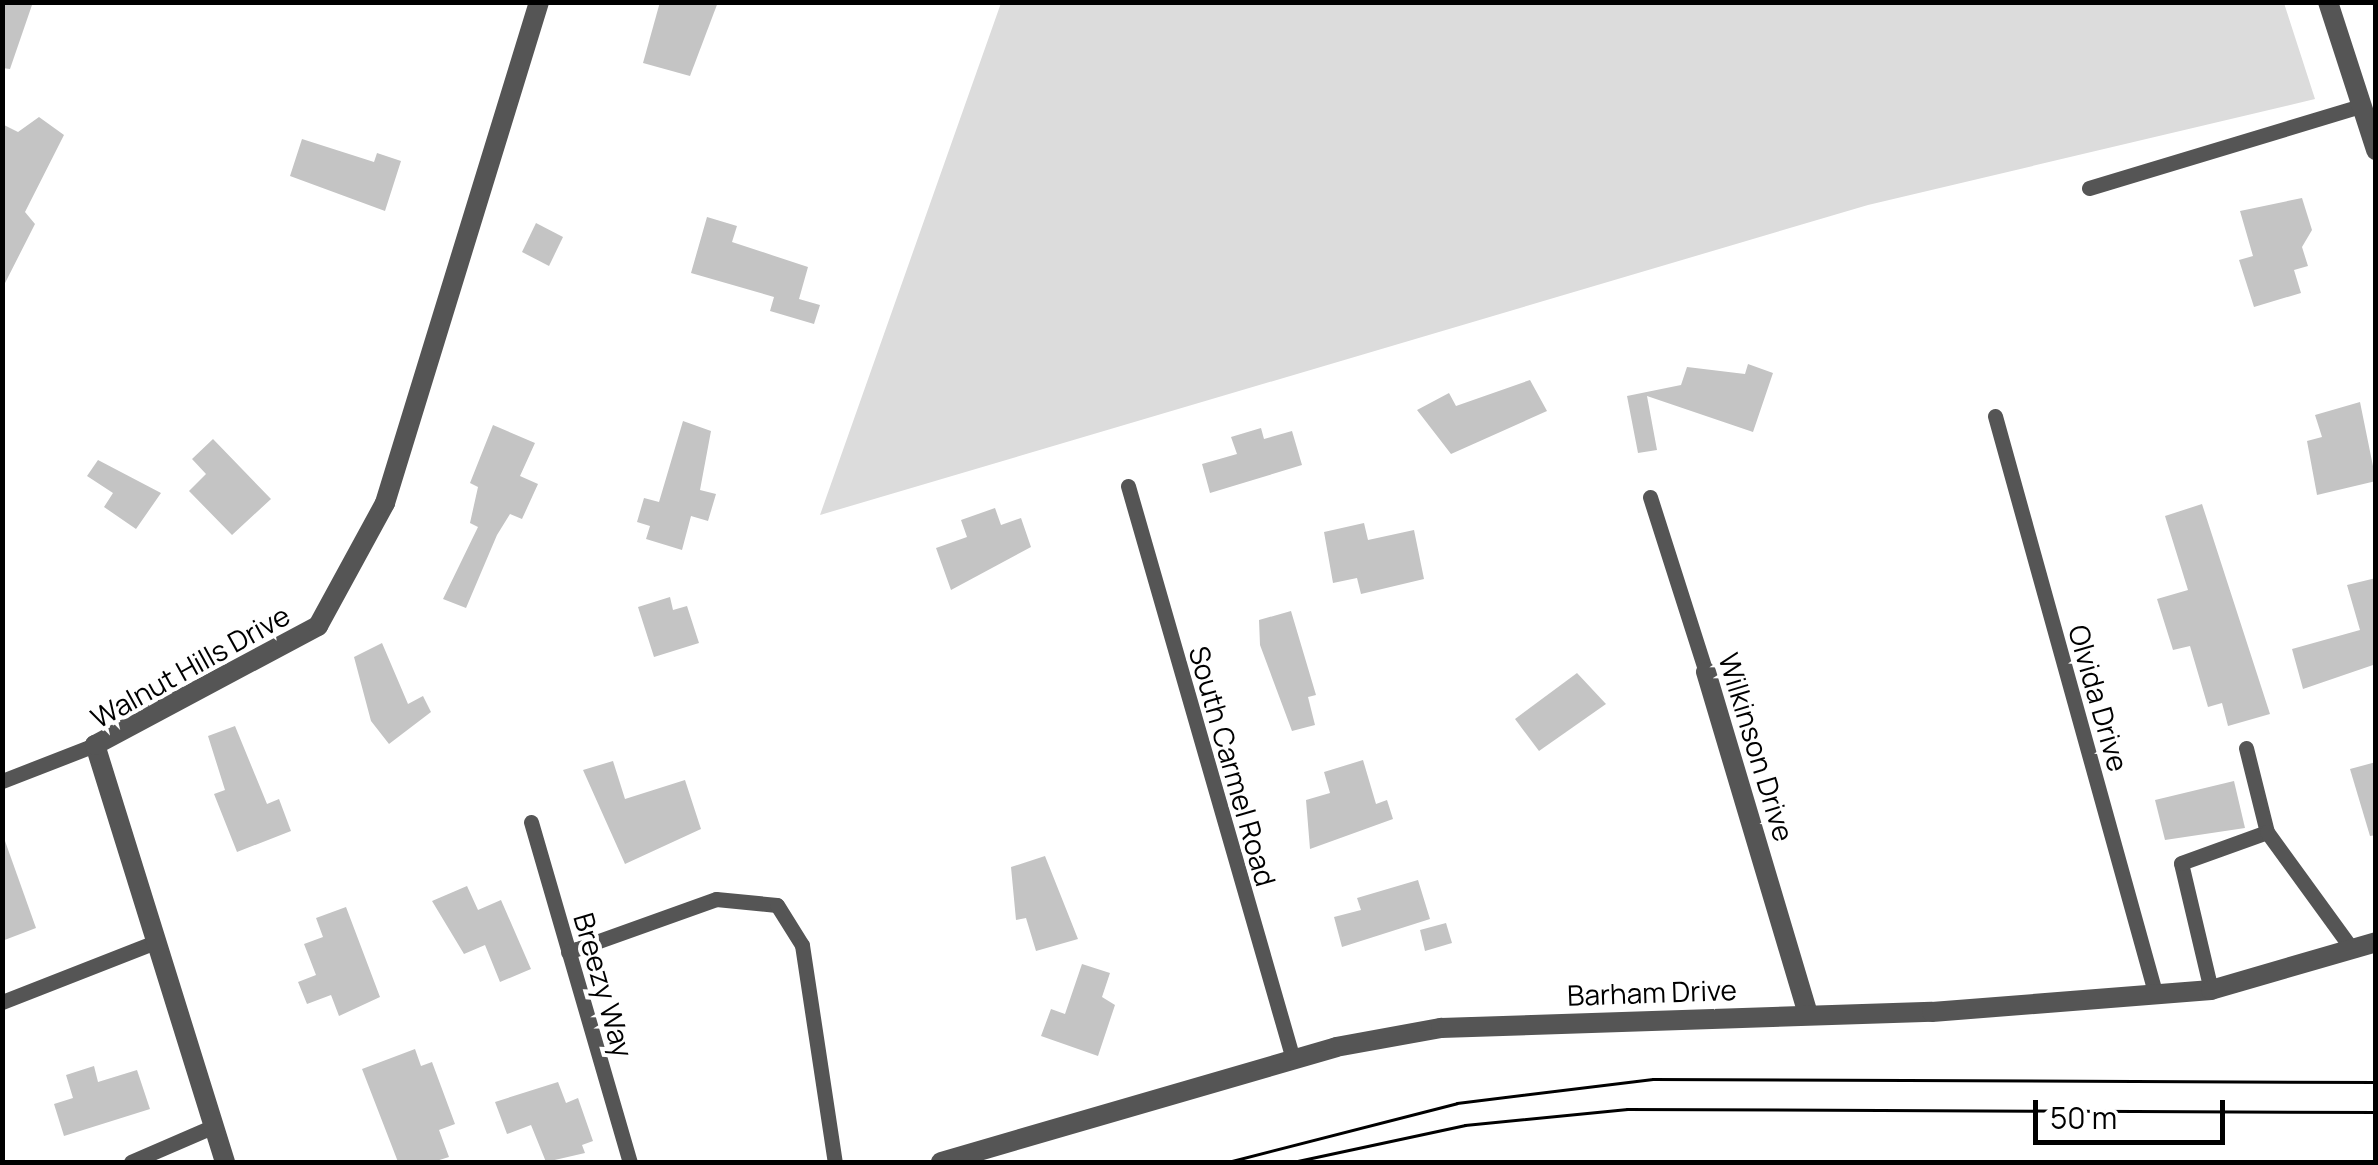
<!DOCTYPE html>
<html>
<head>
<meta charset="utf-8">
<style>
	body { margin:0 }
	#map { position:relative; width:2378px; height:1165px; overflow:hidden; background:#fff; font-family:Manrope,sans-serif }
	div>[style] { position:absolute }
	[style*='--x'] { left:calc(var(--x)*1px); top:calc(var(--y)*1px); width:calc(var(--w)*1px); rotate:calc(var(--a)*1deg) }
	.green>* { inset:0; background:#dcdcdc }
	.building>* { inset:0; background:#c4c4c4 }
	.service>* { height:15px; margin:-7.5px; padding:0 7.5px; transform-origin:7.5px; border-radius:7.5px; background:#555 }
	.minor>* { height:20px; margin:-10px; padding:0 10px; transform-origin:10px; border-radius:10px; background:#555 }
	.tertiary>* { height:20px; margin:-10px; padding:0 10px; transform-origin:10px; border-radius:10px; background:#555 }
	.tram>* { height:2.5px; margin:-1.25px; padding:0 1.25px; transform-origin:1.25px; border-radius:1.25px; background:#000 }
	span { translate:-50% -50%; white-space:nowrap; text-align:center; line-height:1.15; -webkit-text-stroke:8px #fff; paint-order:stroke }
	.street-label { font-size:28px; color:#000 }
	.frame { position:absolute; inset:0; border:5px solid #000; pointer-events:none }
	.scale { position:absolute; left:2033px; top:1100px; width:192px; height:45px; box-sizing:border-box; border:5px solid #000; border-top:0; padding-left:12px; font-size:30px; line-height:35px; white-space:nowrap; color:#000; -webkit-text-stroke:8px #fff; paint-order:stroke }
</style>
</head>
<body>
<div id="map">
	<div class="green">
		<div style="clip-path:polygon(1001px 3px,2284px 3px,2315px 99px,1868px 205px,820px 515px)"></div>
	</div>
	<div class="building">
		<div style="clip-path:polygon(2px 2px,33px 2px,10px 69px,2px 68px)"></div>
		<div style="clip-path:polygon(660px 2px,718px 2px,690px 76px,643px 63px)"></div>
		<div style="clip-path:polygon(39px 117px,64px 135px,25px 212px,35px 224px,2px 289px,2px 124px,18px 132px)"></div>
		<div style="clip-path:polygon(302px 139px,374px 162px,377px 153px,401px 161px,385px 211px,290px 176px)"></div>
		<div style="clip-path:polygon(2302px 198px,2312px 230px,2302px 247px,2308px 266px,2294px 270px,2301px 293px,2254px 307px,2239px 260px,2253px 256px,2240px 211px)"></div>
		<div style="clip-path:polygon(707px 217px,737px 226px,732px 242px,808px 267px,799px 299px,820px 305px,814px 324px,770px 311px,774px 297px,691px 273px)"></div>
		<div style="clip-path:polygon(536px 223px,563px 237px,549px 266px,522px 252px)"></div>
		<div style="clip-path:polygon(1748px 364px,1773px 373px,1753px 432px,1647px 396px,1657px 450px,1638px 453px,1627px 396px,1681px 385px,1687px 367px,1745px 374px)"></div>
		<div style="clip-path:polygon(1530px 380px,1547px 411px,1451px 454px,1417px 410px,1449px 393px,1456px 406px)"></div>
		<div style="clip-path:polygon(2360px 402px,2376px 481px,2317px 495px,2307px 441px,2322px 437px,2315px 415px)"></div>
		<div style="clip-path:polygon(683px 421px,711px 431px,700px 490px,716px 494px,708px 521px,691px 516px,682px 550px,646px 539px,650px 526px,637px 522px,644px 498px,659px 502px)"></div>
		<div style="clip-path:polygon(493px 425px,535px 443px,520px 476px,538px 484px,522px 519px,510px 514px,497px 535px,466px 608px,443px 599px,478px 527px,470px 523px,478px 487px,470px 483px)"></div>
		<div style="clip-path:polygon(1261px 428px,1264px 439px,1292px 431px,1302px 465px,1210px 493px,1202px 464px,1237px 454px,1231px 437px)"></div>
		<div style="clip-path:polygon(213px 439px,271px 499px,232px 535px,189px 491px,206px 474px,192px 459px)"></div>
		<div style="clip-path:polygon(98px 460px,161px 493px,136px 529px,104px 507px,113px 493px,87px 476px)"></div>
		<div style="clip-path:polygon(2202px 504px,2270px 714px,2228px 726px,2222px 703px,2208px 707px,2190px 646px,2173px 650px,2157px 599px,2188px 590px,2165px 516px)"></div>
		<div style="clip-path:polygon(995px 508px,1001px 525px,1021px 518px,1031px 547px,951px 590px,936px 548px,967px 537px,961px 520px)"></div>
		<div style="clip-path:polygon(1364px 523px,1368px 540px,1414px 530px,1424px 579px,1361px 594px,1357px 578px,1333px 583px,1324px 532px)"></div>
		<div style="clip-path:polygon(2376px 578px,2376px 664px,2303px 689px,2292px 649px,2360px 630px,2347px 585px)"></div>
		<div style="clip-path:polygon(670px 597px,673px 610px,687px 606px,699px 643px,654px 657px,638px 607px)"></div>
		<div style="clip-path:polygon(1291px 611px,1316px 695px,1308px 697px,1315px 725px,1292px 731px,1260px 645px,1259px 620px)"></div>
		<div style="clip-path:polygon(382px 643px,408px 704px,423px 696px,431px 712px,389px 744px,371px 721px,354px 657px)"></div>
		<div style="clip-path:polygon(1577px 673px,1606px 704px,1539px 751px,1515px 719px)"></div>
		<div style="clip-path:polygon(235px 726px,267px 804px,279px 799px,291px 831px,237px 852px,214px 794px,225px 790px,208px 736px)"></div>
		<div style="clip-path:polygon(1363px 760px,1376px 804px,1387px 800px,1393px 819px,1310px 849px,1306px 800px,1330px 793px,1324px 772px)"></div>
		<div style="clip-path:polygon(613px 761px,625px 799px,685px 780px,701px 829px,625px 864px,583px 770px)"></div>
		<div style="clip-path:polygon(2376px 762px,2376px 835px,2370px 836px,2350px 769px)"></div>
		<div style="clip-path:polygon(2234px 781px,2245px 828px,2165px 840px,2155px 800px)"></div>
		<div style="clip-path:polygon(5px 841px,36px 928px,2px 941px,2px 842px)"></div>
		<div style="clip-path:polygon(1045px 856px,1078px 939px,1036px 951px,1026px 918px,1016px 920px,1011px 867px)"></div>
		<div style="clip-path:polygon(1418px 880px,1430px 919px,1342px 947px,1334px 917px,1361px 910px,1357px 898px)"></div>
		<div style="clip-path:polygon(467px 886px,478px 910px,501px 900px,531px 969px,500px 982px,485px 945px,464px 954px,432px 901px)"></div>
		<div style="clip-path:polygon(346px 907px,380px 997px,339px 1016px,331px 995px,307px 1004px,298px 982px,316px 975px,304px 944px,323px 937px,316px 918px)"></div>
		<div style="clip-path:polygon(1446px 923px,1452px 943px,1425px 951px,1420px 930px)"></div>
		<div style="clip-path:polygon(1082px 964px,1110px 973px,1102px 997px,1115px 1005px,1098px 1056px,1041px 1036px,1051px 1009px,1065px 1014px)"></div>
		<div style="clip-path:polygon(415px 1049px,421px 1066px,432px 1062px,455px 1124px,439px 1130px,449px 1157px,433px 1162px,398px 1162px,362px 1069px)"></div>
		<div style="clip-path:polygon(94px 1066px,98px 1082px,137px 1070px,150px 1109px,64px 1136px,54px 1104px,73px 1098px,66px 1075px)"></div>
		<div style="clip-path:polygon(558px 1082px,566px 1103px,578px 1098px,593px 1141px,582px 1145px,585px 1153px,546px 1162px,531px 1125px,507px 1134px,495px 1102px)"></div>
	</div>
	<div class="service">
		<div style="--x:2089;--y:188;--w:284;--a:-16.8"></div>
		<div style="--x:1995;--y:416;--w:598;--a:74.48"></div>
		<div style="--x:1128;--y:486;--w:596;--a:73.94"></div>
		<div style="--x:1650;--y:497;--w:184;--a:72.3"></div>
		<div style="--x:2246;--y:748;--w:87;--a:76"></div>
		<div style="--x:2;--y:781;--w:100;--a:-21.2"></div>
		<div style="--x:531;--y:822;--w:354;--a:73.8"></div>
		<div style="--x:568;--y:952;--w:157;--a:-19.7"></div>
		<div style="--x:716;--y:899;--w:61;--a:5.6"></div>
		<div style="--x:777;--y:905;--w:47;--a:58"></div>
		<div style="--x:802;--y:945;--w:219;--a:81.4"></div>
		<div style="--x:2211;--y:990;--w:130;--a:-103.3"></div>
		<div style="--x:2181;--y:863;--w:91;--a:-19.8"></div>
		<div style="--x:2267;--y:832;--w:145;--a:54"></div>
		<div style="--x:2;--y:1002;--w:164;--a:-21.4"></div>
		<div style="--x:131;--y:1162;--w:90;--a:-23.4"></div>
	</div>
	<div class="minor">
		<div style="--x:1706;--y:672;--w:357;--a:73.4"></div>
		<div style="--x:225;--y:1162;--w:437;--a:-107.3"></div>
		<div style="--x:95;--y:745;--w:253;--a:-28.1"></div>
		<div style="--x:318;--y:626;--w:140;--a:-61.4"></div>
		<div style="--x:385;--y:503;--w:524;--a:-72.91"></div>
	</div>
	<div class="tertiary">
		<div style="--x:2328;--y:2;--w:156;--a:72"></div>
		<div style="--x:941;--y:1162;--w:411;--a:-16.2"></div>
		<div style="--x:1336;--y:1047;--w:107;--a:-10.3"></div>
		<div style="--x:1441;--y:1028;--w:491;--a:-1.9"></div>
		<div style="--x:1932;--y:1012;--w:280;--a:-4.5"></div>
		<div style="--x:2211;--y:990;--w:172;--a:-16.2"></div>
	</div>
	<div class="tram">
		<div style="--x:1228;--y:1162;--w:236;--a:-14.4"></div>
		<div style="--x:1457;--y:1103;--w:197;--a:-7"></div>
		<div style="--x:1653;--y:1079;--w:723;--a:0.24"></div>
		<div style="--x:1293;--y:1162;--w:176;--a:-12.1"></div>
		<div style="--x:1465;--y:1125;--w:163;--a:-5.6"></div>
		<div style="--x:1627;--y:1109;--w:749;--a:0.23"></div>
	</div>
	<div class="street-label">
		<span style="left:190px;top:666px;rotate:-29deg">Walnut Hills Drive</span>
		<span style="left:2099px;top:698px;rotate:74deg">Olvida Drive</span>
		<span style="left:1757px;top:747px;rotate:73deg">Wilkinson Drive</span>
		<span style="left:1233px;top:766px;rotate:74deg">South Carmel Road</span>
		<span style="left:604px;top:985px;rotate:74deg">Breezy Way</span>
		<span style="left:1652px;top:992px;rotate:-2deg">Barham Drive</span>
	</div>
	<div class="frame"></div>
	<div class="scale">50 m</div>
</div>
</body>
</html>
